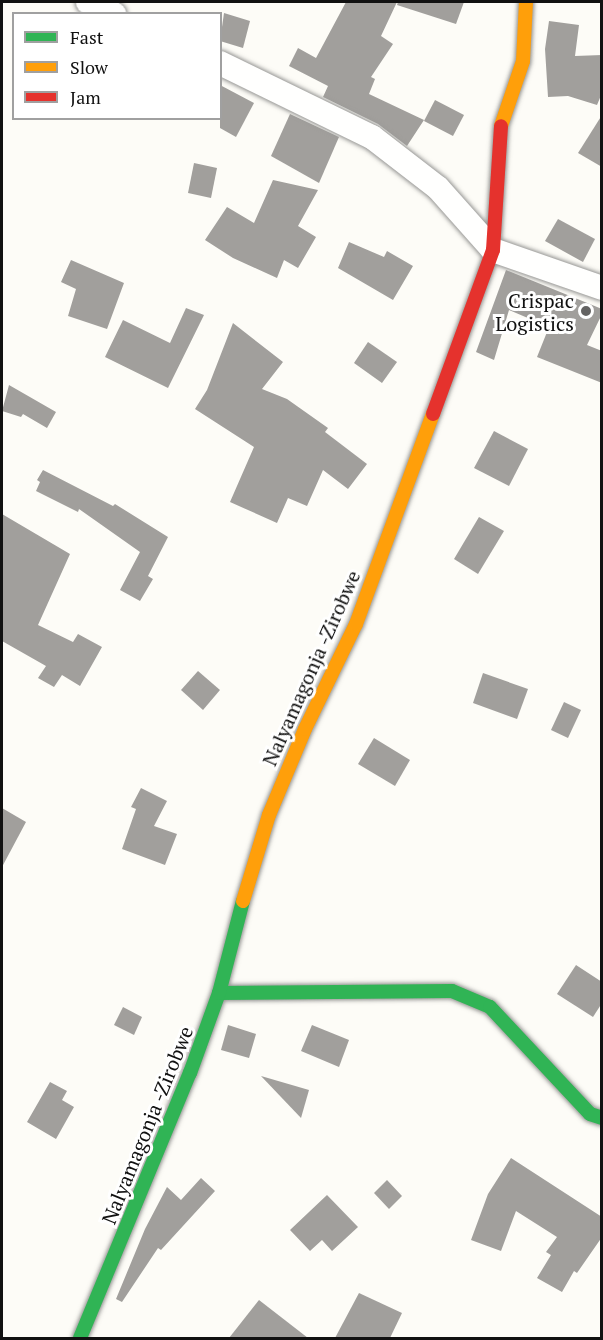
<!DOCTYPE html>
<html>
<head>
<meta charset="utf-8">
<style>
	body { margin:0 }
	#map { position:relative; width:603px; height:1340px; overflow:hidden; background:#fdfcf7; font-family:"PT Serif",serif }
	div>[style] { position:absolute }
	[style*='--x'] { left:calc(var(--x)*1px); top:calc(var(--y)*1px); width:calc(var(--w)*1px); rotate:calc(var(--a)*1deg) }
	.building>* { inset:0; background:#a19f9c }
	.roads { filter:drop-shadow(0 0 2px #979795) drop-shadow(0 0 2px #979795) }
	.street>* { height:24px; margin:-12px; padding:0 12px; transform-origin:12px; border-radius:12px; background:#fffffe }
	.fast>* { height:14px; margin:-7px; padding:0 7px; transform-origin:7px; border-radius:7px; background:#30b455 }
	.slow>* { height:14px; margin:-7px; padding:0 7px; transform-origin:7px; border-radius:7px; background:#ff9f0a }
	.jam>* { height:14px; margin:-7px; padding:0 7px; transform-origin:7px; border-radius:7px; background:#e5322d }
	.dots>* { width:16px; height:16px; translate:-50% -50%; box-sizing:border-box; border:3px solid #fff; border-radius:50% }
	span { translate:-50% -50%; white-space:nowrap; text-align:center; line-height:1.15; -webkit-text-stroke:6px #fff; paint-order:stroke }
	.poi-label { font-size:20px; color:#111 }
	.right { translate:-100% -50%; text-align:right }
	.street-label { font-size:20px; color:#111 }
	.frame { position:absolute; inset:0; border:3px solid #111; pointer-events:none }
	.legend { position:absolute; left:12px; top:12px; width:210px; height:108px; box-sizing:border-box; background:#fff; border:2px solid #a0a0a0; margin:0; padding:8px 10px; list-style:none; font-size:18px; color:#111 }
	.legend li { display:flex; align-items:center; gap:12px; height:30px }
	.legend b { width:30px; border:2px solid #a0a0a0 }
</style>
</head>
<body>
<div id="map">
	<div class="building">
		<div style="clip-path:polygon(346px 2px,397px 2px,381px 36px,393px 44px,371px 77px,375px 79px,369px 94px,424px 120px,407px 146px,378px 124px,323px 97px,328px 86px,289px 66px,298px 48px,316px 58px)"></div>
		<div style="clip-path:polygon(398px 2px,464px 2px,456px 24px,397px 5px)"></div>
		<div style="clip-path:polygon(224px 13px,250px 21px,243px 48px,220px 41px)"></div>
		<div style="clip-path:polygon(549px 21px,579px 25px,575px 56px,602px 55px,602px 93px,597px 105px,568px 96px,548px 97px,545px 49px)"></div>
		<div style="clip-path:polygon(220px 85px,254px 103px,236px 137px,220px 128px)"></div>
		<div style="clip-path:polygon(435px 100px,464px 115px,453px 136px,424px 121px)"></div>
		<div style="clip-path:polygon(290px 114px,339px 137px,319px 183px,271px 156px)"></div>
		<div style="clip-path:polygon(602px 115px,602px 167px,578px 153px)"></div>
		<div style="clip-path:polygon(194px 163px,217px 168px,211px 198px,188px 193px)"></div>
		<div style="clip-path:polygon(273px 180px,318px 190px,298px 226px,316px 237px,298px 268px,284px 260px,277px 278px,233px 258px,205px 240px,227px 207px,254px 223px)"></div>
		<div style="clip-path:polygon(558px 219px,595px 239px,583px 262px,545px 241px)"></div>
		<div style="clip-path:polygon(349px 242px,384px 257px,387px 251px,413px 266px,393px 300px,338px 268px)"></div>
		<div style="clip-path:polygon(71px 260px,124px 283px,107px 329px,68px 316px,76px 289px,61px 282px)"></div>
		<div style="clip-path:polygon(506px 270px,602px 309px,602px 314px,587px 345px,602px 351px,602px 383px,537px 357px,549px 327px,509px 310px,494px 360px,476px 352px)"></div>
		<div style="clip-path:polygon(186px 308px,204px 315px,168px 388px,105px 357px,123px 320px,170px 343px)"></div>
		<div style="clip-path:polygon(233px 323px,283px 362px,262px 389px,287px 399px,328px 428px,325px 432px,367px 464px,348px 489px,323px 470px,307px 506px,288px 498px,277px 523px,230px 502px,254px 447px,195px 409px,207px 390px)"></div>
		<div style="clip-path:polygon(368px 342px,397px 362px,382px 383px,354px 363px)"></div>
		<div style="clip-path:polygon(9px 385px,56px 412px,47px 428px,23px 414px,21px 417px,2px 411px)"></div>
		<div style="clip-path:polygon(494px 431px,528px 449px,509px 486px,474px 468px)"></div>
		<div style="clip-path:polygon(43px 470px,113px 506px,115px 504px,168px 537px,148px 576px,153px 579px,140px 601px,120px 590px,140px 552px,79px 509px,78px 512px,36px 491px,40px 482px,37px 480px)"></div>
		<div style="clip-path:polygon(2px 514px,70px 554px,38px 625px,73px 642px,78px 634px,102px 647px,80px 686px,62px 675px,54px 687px,38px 678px,46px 666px,2px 641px)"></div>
		<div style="clip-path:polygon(479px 517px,504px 531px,478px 574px,454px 559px)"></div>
		<div style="clip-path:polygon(198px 671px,220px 690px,203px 710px,181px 690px)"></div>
		<div style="clip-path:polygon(483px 673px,528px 689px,517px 719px,473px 703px)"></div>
		<div style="clip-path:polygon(564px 702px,581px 710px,568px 738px,551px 730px)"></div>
		<div style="clip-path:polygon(374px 738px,410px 760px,395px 786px,358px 764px)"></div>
		<div style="clip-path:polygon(141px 788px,167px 801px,154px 826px,177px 834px,165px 865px,122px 849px,136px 809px,131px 807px)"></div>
		<div style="clip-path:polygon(2px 808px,26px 822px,2px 867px)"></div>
		<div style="clip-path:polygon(576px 965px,602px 982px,602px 1003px,593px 1017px,557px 994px)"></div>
		<div style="clip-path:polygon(123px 1007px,142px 1017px,134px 1035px,114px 1025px)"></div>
		<div style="clip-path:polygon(228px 1025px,256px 1034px,249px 1058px,221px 1050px)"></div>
		<div style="clip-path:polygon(312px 1025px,349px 1040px,339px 1067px,301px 1051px)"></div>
		<div style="clip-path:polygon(261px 1076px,309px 1090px,301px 1118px)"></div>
		<div style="clip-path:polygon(50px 1082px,67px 1091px,62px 1100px,74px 1107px,56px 1139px,27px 1122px)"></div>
		<div style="clip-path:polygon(511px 1158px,602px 1217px,602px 1237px,577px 1273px,574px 1271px,562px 1292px,537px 1278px,551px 1255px,546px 1252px,557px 1237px,516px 1211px,501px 1251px,471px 1240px,488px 1194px)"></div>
		<div style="clip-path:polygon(201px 1178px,215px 1191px,161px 1250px,158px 1248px,122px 1302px,116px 1299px,145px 1229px,167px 1187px,181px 1200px)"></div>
		<div style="clip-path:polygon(387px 1180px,402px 1196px,389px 1209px,374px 1193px)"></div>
		<div style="clip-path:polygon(327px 1195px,358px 1227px,332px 1251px,322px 1240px,310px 1251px,290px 1230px)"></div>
		<div style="clip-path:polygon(359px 1293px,402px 1313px,390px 1338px,335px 1338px)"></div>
		<div style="clip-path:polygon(259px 1300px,308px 1338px,229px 1338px)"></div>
	</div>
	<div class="roads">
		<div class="street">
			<div style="--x:88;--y:2;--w:29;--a:25"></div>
			<div style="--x:220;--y:63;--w:169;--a:26"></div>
			<div style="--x:372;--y:137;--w:83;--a:37.7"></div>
			<div style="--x:438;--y:188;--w:83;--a:48.4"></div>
			<div style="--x:493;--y:250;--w:115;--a:19.2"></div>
		</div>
		<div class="fast">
			<div style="--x:219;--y:993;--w:233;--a:-0.5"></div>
			<div style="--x:452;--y:991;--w:41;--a:22.8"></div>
			<div style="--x:490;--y:1007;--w:146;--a:46.9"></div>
			<div style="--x:590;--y:1114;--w:13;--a:18"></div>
			<div style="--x:80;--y:1338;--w:287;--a:-67.5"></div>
			<div style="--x:190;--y:1073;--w:85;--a:-70.1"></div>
			<div style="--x:219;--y:993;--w:95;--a:-75.4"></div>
		</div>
		<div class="slow">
			<div style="--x:501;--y:126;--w:69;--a:-71.3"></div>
			<div style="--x:523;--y:61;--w:59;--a:-87.1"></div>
			<div style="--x:243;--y:901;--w:90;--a:-73.2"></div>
			<div style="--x:269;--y:815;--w:93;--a:-67.3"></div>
			<div style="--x:305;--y:729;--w:117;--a:-64.1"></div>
			<div style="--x:356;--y:624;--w:224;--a:-69.9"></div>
		</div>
		<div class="jam">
			<div style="--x:433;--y:414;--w:175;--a:-69.9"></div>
			<div style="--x:493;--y:250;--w:124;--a:-86.3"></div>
		</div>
	</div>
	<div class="dots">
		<div style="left:586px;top:311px;background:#646362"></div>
	</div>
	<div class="poi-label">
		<span class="right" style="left:574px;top:312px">Crispac<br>Logistics</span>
	</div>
	<div class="street-label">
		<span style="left:311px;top:668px;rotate:-66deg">Nalyamagonja -Zirobwe</span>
		<span style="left:147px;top:1125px;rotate:-68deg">Nalyamagonja -Zirobwe</span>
	</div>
	<div class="frame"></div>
	<ul class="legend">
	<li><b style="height:8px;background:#30b455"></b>Fast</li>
	<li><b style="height:8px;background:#ff9f0a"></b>Slow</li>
	<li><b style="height:8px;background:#e5322d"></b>Jam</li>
	</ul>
</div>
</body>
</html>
